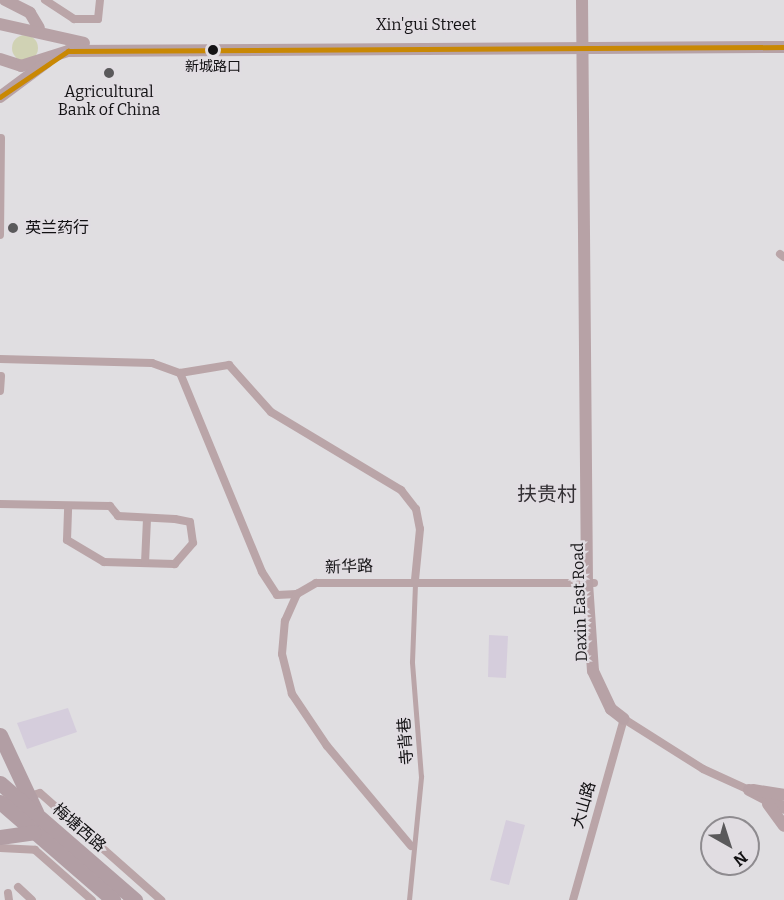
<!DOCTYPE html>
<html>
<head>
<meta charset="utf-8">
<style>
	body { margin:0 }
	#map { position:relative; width:784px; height:900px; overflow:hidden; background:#e0dee1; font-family:Bitter,"Noto Sans SC",serif }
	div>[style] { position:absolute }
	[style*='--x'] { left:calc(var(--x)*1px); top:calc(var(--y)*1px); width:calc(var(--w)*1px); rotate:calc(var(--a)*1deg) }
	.green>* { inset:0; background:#d0d2b4 }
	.round { border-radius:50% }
	.building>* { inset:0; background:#d5cddc }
	.lane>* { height:4.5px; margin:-2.25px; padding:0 2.25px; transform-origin:2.25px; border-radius:2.25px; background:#baa5a8 }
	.street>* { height:8px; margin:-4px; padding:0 4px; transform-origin:4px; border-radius:4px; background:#baa5a8 }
	.secondary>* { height:12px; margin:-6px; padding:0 6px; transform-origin:6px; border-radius:6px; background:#b7a2a6 }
	.highway>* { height:15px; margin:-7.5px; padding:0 7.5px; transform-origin:7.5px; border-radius:7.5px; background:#b29ea4 }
	.bus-1>* { height:4.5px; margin:-2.25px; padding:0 2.25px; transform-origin:2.25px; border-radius:2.25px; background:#c98804 }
	.dots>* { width:16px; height:16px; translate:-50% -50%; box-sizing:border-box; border:3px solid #e1dde2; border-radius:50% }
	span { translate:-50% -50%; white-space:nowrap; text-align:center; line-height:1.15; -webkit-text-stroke:4.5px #e1dde2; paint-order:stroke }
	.bus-label { font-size:14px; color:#121113 }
	.street-label { font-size:16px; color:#121113 }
	.poi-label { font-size:16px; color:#121113 }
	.left { translate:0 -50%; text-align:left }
	.quarter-label { font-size:20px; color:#343135 }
	.north { position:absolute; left:700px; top:816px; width:60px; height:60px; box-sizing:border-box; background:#e1dde2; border:2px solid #8e8b8f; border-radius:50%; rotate:141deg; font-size:16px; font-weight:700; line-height:24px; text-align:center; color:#121113 }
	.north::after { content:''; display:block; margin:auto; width:21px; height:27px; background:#5a595b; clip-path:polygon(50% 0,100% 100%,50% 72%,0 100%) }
</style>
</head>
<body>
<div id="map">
	<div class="green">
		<div class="round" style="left:12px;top:35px;width:26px;height:26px"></div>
	</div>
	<div class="building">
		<div style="clip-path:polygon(489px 635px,508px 636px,506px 678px,488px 677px)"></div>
		<div style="clip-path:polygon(68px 708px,77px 732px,27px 749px,17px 723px)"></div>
		<div style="clip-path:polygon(506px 820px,525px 825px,509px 885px,490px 880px)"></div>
	</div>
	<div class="lane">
		<div style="--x:409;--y:900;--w:124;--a:-84.4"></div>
		<div style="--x:421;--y:777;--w:115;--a:-94.5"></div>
		<div style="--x:412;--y:662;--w:79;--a:-87.8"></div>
	</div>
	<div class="street">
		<div style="--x:45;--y:0;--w:35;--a:33"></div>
		<div style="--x:74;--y:19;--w:24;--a:0"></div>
		<div style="--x:98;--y:19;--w:19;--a:-84"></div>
		<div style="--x:0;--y:235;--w:97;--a:-89.4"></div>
		<div style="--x:780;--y:254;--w:5;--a:37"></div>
		<div style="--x:0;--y:359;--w:152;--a:1.5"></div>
		<div style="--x:152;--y:363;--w:30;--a:20"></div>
		<div style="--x:180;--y:373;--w:50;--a:-9.3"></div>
		<div style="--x:229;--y:365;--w:63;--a:48.2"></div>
		<div style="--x:271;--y:412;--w:152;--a:31"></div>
		<div style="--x:401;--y:490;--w:24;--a:52"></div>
		<div style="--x:416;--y:509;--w:20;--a:79"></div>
		<div style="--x:420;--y:529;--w:51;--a:95.6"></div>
		<div style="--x:180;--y:373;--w:215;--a:67.6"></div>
		<div style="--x:262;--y:572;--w:27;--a:57"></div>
		<div style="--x:277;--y:595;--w:20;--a:-3"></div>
		<div style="--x:0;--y:391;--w:15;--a:-86"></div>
		<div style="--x:0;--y:504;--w:110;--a:1"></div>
		<div style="--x:110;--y:506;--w:13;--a:51"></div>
		<div style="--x:118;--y:516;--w:57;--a:3"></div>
		<div style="--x:175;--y:519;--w:15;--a:11"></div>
		<div style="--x:190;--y:522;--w:21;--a:82"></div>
		<div style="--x:193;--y:543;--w:28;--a:131"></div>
		<div style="--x:175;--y:564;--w:71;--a:-178.4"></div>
		<div style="--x:104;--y:562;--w:43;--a:-149.3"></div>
		<div style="--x:67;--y:540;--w:33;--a:-88"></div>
		<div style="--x:145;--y:563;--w:44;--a:-87.4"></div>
		<div style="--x:29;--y:796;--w:11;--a:-15"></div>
		<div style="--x:40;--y:793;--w:162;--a:41.5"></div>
		<div style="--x:411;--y:846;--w:131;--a:-130"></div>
		<div style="--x:327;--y:746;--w:63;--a:-123.9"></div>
		<div style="--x:292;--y:694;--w:41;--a:-104"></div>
		<div style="--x:282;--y:654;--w:33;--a:-85"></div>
		<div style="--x:285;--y:621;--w:30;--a:-66"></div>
		<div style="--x:297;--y:594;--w:22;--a:-30"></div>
		<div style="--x:316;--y:583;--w:278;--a:0"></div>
		<div style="--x:0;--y:848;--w:35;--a:3"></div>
		<div style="--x:35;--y:850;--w:76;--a:41.3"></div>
		<div style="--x:18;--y:887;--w:19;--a:43"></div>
		<div style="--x:8;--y:893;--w:7;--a:82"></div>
		<div style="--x:573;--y:900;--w:188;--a:-74.3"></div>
		<div style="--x:624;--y:719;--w:93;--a:32.3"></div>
		<div style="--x:703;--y:769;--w:51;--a:24.5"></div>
	</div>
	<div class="secondary">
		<div style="--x:5;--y:0;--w:28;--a:27"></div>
		<div style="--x:30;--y:13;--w:17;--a:59"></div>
		<div style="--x:582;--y:0;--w:583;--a:89.51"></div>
		<div style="--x:587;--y:583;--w:88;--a:86.1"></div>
		<div style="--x:593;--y:671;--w:42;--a:64.7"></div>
		<div style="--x:611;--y:709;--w:16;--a:38"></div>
		<div style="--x:0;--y:24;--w:86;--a:12.7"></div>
		<div style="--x:0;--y:59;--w:22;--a:18"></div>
		<div style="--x:21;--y:66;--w:49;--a:-17.7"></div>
		<div style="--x:68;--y:51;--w:716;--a:-0.32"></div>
		<div style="--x:0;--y:97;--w:59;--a:-36.7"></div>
		<div style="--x:749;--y:790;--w:39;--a:27"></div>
		<div style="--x:753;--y:790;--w:31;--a:9"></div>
		<div style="--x:768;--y:804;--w:27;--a:54"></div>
	</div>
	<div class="highway">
		<div style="--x:0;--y:735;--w:85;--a:64.9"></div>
		<div style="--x:0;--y:783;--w:179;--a:40.9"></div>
		<div style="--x:0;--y:802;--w:150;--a:40.9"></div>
		<div style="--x:0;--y:837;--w:34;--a:-8"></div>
	</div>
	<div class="bus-1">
		<div style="--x:0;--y:97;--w:82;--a:-34.1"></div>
		<div style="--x:68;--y:51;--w:716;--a:-0.32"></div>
	</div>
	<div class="dots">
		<div style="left:213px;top:50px;background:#121113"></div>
		<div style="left:109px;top:73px;background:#5a595b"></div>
		<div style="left:13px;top:228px;background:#5a595b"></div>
	</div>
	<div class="bus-label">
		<span style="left:213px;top:67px">新城路口</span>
	</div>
	<div class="street-label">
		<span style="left:426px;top:25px">Xin'gui Street</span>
		<span style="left:349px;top:567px;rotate:-2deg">新华路</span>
		<span style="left:580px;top:602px;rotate:-92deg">Daxin East Road</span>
		<span style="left:406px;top:741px;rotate:-94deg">寺背巷</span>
		<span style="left:584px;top:805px;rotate:-74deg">大山路</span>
		<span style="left:79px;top:828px;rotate:41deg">梅塘西路</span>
	</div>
	<div class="poi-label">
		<span style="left:109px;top:101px">Agricultural<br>Bank of China</span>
		<span class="left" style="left:25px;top:228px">英兰药行</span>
	</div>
	<div class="quarter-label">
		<span style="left:547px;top:494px">扶贵村</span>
	</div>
	<div class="north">N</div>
</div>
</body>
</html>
